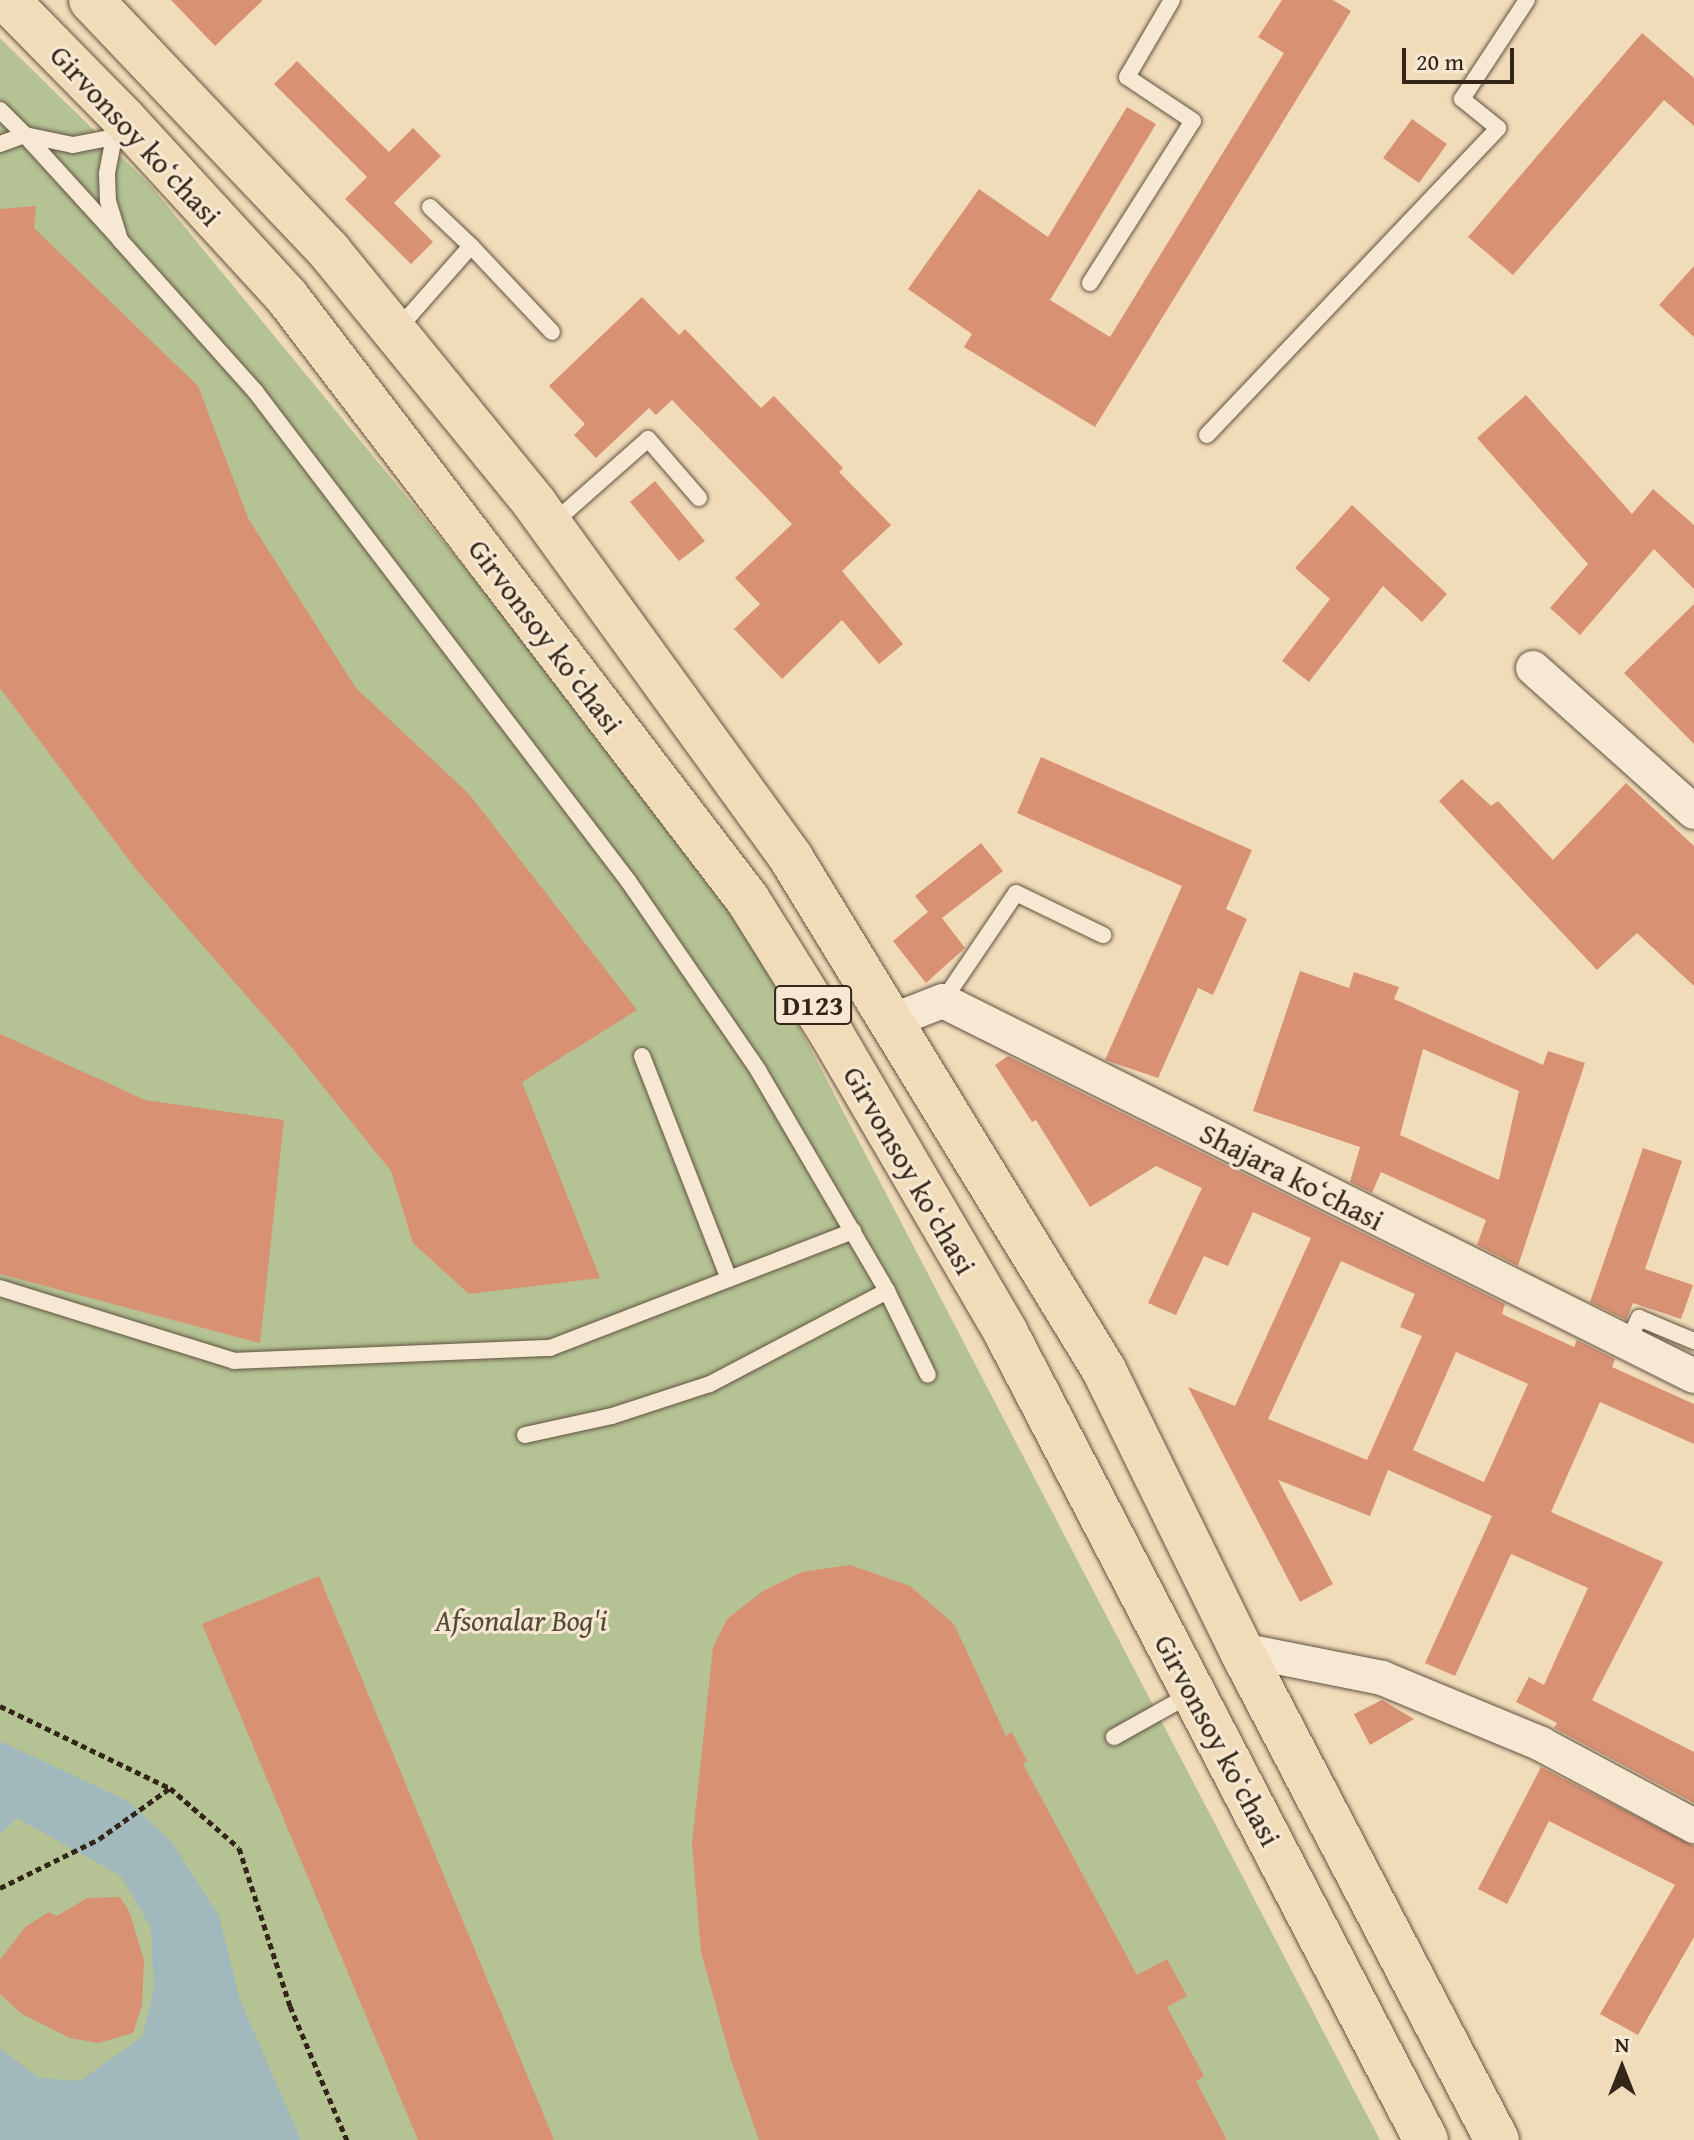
<!DOCTYPE html>
<html>
<head>
<meta charset="utf-8">
<style>
	body { margin:0 }
	#map { position:relative; width:1694px; height:2140px; overflow:hidden; background:#f1dcba; font-family:"Gentium Book Plus",serif }
	div>[style] { position:absolute }
	[style*='--x'] { left:calc(var(--x)*1px); top:calc(var(--y)*1px); width:calc(var(--w)*1px); rotate:calc(var(--a)*1deg) }
	.green>* { inset:0; background:#b4c294 }
	.water>* { inset:0; background:#a1b8bc }
	.building>* { inset:0; background:#d99174 }
	.path>* { height:5px; margin-top:-2.5px; transform-origin:0; background:repeating-linear-gradient(90deg,#332518 0 6px,transparent 0 10px) }
	.roads { filter:drop-shadow(0 0 2px #625340) drop-shadow(0 0 2px #625340) }
	.lane>* { height:16px; margin:-8px; padding:0 8px; transform-origin:8px; border-radius:8px; background:#f6e8d2 }
	.street>* { height:34px; margin:-17px; padding:0 17px; transform-origin:17px; border-radius:17px; background:#f6e8d2 }
	.primary>* { height:44px; margin:-22px; padding:0 22px; transform-origin:22px; border-radius:22px; background:#f1dcba }
	span { translate:-50% -50%; white-space:nowrap; text-align:center; line-height:1.15; -webkit-text-stroke:6px #f6e8d2; paint-order:stroke }
	.shield-label span { padding:2px 6px; background:#f6e8d2; border:2px solid; border-radius:6px; -webkit-text-stroke-width:0 }
	.shield-label { font-size:28px; color:#332518; font-weight:700 }
	.street-label { font-size:30px; color:#332518 }
	.park-label { font-size:30px; color:#534c37; font-style:italic }
	.north { position:absolute; left:1582px; top:2028px; width:80px; height:80px; -webkit-text-stroke:6px #f6e8d2; paint-order:stroke; rotate:0deg; font-size:22px; font-weight:700; line-height:32px; text-align:center; color:#332518 }
	.north::after { content:''; display:block; margin:auto; width:28px; height:36px; background:#332518; clip-path:polygon(50% 0,100% 100%,50% 72%,0 100%) }
	.scale { position:absolute; left:1402px; top:48px; width:112px; height:36px; box-sizing:border-box; border:4px solid #332518; border-top:0; padding-left:10px; font-size:24px; line-height:28px; white-space:nowrap; color:#332518; -webkit-text-stroke:6px #f6e8d2; paint-order:stroke }
</style>
</head>
<body>
<div id="map">
	<div class="green">
		<div style="clip-path:polygon(0 38px,151px 186px,724px 883px,1380px 2140px,0 2140px)"></div>
	</div>
	<div class="water">
		<div style="clip-path:polygon(0 1741px,128px 1801px,171px 1841px,219px 1916px,240px 2000px,301px 2140px,0 2140px,0 2048px,39px 2078px,80px 2081px,142px 2037px,154px 1991px,151px 1928px,121px 1876px,17px 1818px,0 1834px)"></div>
	</div>
	<div class="building">
		<div style="clip-path:polygon(171px 0,263px 0,215px 46px)"></div>
		<div style="clip-path:polygon(1282px 0,1333px 0,1351px 11px,1095px 427px,964px 347px,972px 334px,908px 289px,979px 189px,1048px 237px,1127px 107px,1156px 124px,1050px 300px,1110px 337px,1284px 53px,1258px 37px)"></div>
		<div style="clip-path:polygon(1642px 33px,1694px 78px,1694px 126px,1664px 100px,1513px 275px,1468px 237px)"></div>
		<div style="clip-path:polygon(297px 61px,389px 152px,413px 128px,441px 156px,394px 203px,433px 242px,411px 264px,345px 199px,367px 177px,274px 84px)"></div>
		<div style="clip-path:polygon(1412px 119px,1447px 144px,1419px 183px,1383px 158px)"></div>
		<div style="clip-path:polygon(36px 206px,34px 228px,198px 386px,249px 520px,356px 688px,469px 794px,637px 1010px,522px 1082px,600px 1278px,469px 1294px,413px 1243px,391px 1171px,292px 1048px,135px 868px,0 688px,0 209px)"></div>
		<div style="clip-path:polygon(1694px 266px,1694px 337px,1659px 305px)"></div>
		<div style="clip-path:polygon(642px 297px,679px 335px,685px 329px,761px 408px,774px 396px,843px 468px,839px 472px,891px 525px,842px 571px,903px 644px,879px 664px,842px 620px,782px 679px,734px 629px,760px 604px,735px 578px,792px 524px,672px 400px,656px 415px,649px 408px,596px 458px,574px 435px,585px 424px,549px 386px)"></div>
		<div style="clip-path:polygon(1526px 395px,1632px 514px,1653px 489px,1694px 525px,1694px 589px,1654px 549px,1580px 635px,1550px 608px,1588px 564px,1477px 438px)"></div>
		<div style="clip-path:polygon(655px 481px,705px 541px,679px 561px,630px 502px)"></div>
		<div style="clip-path:polygon(1352px 505px,1447px 594px,1422px 622px,1383px 586px,1309px 682px,1282px 661px,1330px 599px,1295px 568px)"></div>
		<div style="clip-path:polygon(1694px 604px,1694px 744px,1624px 673px)"></div>
		<div style="clip-path:polygon(1041px 757px,1252px 850px,1226px 909px,1247px 919px,1213px 995px,1198px 988px,1158px 1078px,1105px 1060px,1182px 886px,1017px 813px)"></div>
		<div style="clip-path:polygon(1462px 779px,1491px 806px,1498px 801px,1553px 860px,1626px 783px,1694px 846px,1694px 986px,1637px 933px,1597px 970px,1439px 801px)"></div>
		<div style="clip-path:polygon(981px 843px,1003px 871px,942px 918px,965px 948px,926px 983px,893px 941px,928px 912px,915px 896px)"></div>
		<div style="clip-path:polygon(evenodd,1300px 971px,1349px 988px,1354px 972px,1399px 987px,1394px 999px,1543px 1065px,1548px 1051px,1585px 1063px,1518px 1266px,1477px 1245px,1486px 1220px,1381px 1172px,1372px 1193px,1350px 1182px,1360px 1147px,1253px 1111px,1300px 971px,1423px 1049px,1519px 1091px,1499px 1180px,1400px 1135px,1423px 1049px)"></div>
		<div style="clip-path:polygon(0 1034px,145px 1100px,284px 1120px,260px 1343px,0 1274px)"></div>
		<div style="clip-path:polygon(evenodd,1008px 1056px,1505px 1304px,1502px 1314px,1574px 1347px,1577px 1340px,1615px 1359px,1612px 1367px,1694px 1404px,1694px 1444px,1600px 1402px,1551px 1512px,1663px 1562px,1592px 1700px,1694px 1752px,1694px 1803px,1554px 1728px,1557px 1723px,1516px 1702px,1529px 1677px,1544px 1685px,1588px 1588px,1511px 1554px,1455px 1676px,1425px 1663px,1492px 1516px,1388px 1470px,1370px 1516px,1278px 1480px,1333px 1584px,1300px 1602px,1188px 1387px,1235px 1406px,1311px 1238px,1253px 1212px,1228px 1266px,1204px 1256px,1176px 1315px,1148px 1303px,1202px 1188px,1156px 1166px,1090px 1207px,1036px 1120px,1032px 1122px,995px 1065px,1008px 1056px,1341px 1261px,1415px 1294px,1400px 1327px,1422px 1336px,1367px 1460px,1268px 1419px,1341px 1261px,1008px 1056px,1456px 1352px,1528px 1384px,1484px 1482px,1413px 1450px,1456px 1352px)"></div>
		<div style="clip-path:polygon(1643px 1148px,1682px 1161px,1645px 1269px,1693px 1285px,1681px 1319px,1633px 1303px,1626px 1320px,1590px 1302px)"></div>
		<div style="clip-path:polygon(850px 1565px,910px 1586px,954px 1624px,1006px 1736px,1012px 1732px,1027px 1761px,1023px 1764px,1137px 1975px,1167px 1959px,1187px 1996px,1167px 2007px,1204px 2076px,1196px 2081px,1227px 2140px,759px 2140px,731px 2060px,701px 1952px,692px 1844px,713px 1647px,727px 1619px,763px 1591px,802px 1572px)"></div>
		<div style="clip-path:polygon(319px 1576px,538px 2101px,554px 2140px,418px 2140px,202px 1624px)"></div>
		<div style="clip-path:polygon(1382px 1700px,1414px 1719px,1370px 1745px,1354px 1714px)"></div>
		<div style="clip-path:polygon(1541px 1767px,1694px 1846px,1694px 1937px,1638px 2035px,1600px 2014px,1675px 1885px,1549px 1821px,1507px 1904px,1478px 1889px)"></div>
		<div style="clip-path:polygon(120px 1897px,129px 1911px,144px 1960px,142px 2005px,133px 2033px,98px 2043px,70px 2038px,22px 2014px,0 1994px,0 1960px,25px 1927px,49px 1912px,57px 1916px,87px 1898px)"></div>
	</div>
	<div class="path">
		<div style="--x:0;--y:1706;--w:189;--a:25.8"></div>
		<div style="--x:170;--y:1788;--w:91;--a:41"></div>
		<div style="--x:239;--y:1848;--w:166;--a:72.1"></div>
		<div style="--x:290;--y:2006;--w:146;--a:67"></div>
		<div style="--x:0;--y:1888;--w:110;--a:-26.3"></div>
		<div style="--x:99;--y:1839;--w:87;--a:-35.7"></div>
	</div>
	<div class="roads">
		<div class="lane">
			<div style="--x:0;--y:110;--w:35;--a:45"></div>
			<div style="--x:25;--y:135;--w:49;--a:11.8"></div>
			<div style="--x:73;--y:145;--w:42;--a:-11"></div>
			<div style="--x:114;--y:137;--w:7;--a:-63"></div>
			<div style="--x:114;--y:137;--w:38;--a:101"></div>
			<div style="--x:107;--y:174;--w:27;--a:88"></div>
			<div style="--x:108;--y:201;--w:41;--a:72.9"></div>
			<div style="--x:120;--y:240;--w:203;--a:48.2"></div>
			<div style="--x:255;--y:391;--w:617;--a:52.7"></div>
			<div style="--x:629;--y:882;--w:228;--a:55.5"></div>
			<div style="--x:758;--y:1070;--w:256;--a:59.7"></div>
			<div style="--x:887;--y:1291;--w:93;--a:64"></div>
			<div style="--x:0;--y:144;--w:27;--a:-20"></div>
			<div style="--x:25;--y:135;--w:137;--a:47.7"></div>
			<div style="--x:430;--y:207;--w:57;--a:43.6"></div>
			<div style="--x:1090;--y:283;--w:192;--a:-57.6"></div>
			<div style="--x:1193;--y:121;--w:79;--a:-146.3"></div>
			<div style="--x:1127;--y:77;--w:89;--a:-59.7"></div>
			<div style="--x:396;--y:331;--w:113;--a:-48.6"></div>
			<div style="--x:471;--y:246;--w:118;--a:46.7"></div>
			<div style="--x:1207;--y:435;--w:423;--a:-46.5"></div>
			<div style="--x:1498;--y:128;--w:46;--a:-141.1"></div>
			<div style="--x:1462;--y:99;--w:118;--a:-56.7"></div>
			<div style="--x:552;--y:524;--w:128;--a:-41.5"></div>
			<div style="--x:648;--y:439;--w:78;--a:49.2"></div>
			<div style="--x:943;--y:1001;--w:130;--a:-55.9"></div>
			<div style="--x:1016;--y:893;--w:97;--a:25.8"></div>
			<div style="--x:642;--y:1056;--w:239;--a:68.7"></div>
			<div style="--x:0;--y:1288;--w:245;--a:17.3"></div>
			<div style="--x:234;--y:1361;--w:316;--a:-2.4"></div>
			<div style="--x:550;--y:1348;--w:325;--a:-21.1"></div>
			<div style="--x:1627;--y:1343;--w:28;--a:-64"></div>
			<div style="--x:1639;--y:1318;--w:60;--a:22.7"></div>
			<div style="--x:525;--y:1435;--w:89;--a:-12.3"></div>
			<div style="--x:612;--y:1416;--w:103;--a:-18.1"></div>
			<div style="--x:710;--y:1384;--w:200;--a:-27.7"></div>
			<div style="--x:1114;--y:1737;--w:90;--a:-29.1"></div>
		</div>
		<div class="street">
			<div style="--x:1533;--y:668;--w:216;--a:41.8"></div>
			<div style="--x:889;--y:1022;--w:58;--a:-21.3"></div>
			<div style="--x:943;--y:1001;--w:839;--a:26.53"></div>
			<div style="--x:1241;--y:1650;--w:144;--a:11.2"></div>
			<div style="--x:1382;--y:1678;--w:172;--a:22.5"></div>
			<div style="--x:1541;--y:1744;--w:174;--a:28.2"></div>
		</div>
		<div class="primary">
			<div style="--x:7;--y:0;--w:167;--a:45.5"></div>
			<div style="--x:124;--y:119;--w:241;--a:47.5"></div>
			<div style="--x:287;--y:297;--w:759;--a:52.6"></div>
			<div style="--x:748;--y:900;--w:157;--a:58"></div>
			<div style="--x:831;--y:1033;--w:347;--a:59.7"></div>
			<div style="--x:1006;--y:1333;--w:910;--a:62.51"></div>
			<div style="--x:91;--y:0;--w:346;--a:46.5"></div>
			<div style="--x:329;--y:251;--w:326;--a:50.8"></div>
			<div style="--x:535;--y:504;--w:437;--a:54.1"></div>
			<div style="--x:791;--y:858;--w:600;--a:58.56"></div>
			<div style="--x:1104;--y:1370;--w:312;--a:63.9"></div>
			<div style="--x:1241;--y:1650;--w:553;--a:62.42"></div>
		</div>
	</div>
	<div class="shield-label">
		<span style="left:813px;top:1005px">D123</span>
	</div>
	<div class="street-label">
		<span style="left:136px;top:135px;rotate:47deg">Girvonsoy koʻchasi</span>
		<span style="left:546px;top:636px;rotate:53deg">Girvonsoy koʻchasi</span>
		<span style="left:910px;top:1170px;rotate:60deg">Girvonsoy koʻchasi</span>
		<span style="left:1292px;top:1176px;rotate:27deg">Shajara koʻchasi</span>
		<span style="left:1218px;top:1740px;rotate:62deg">Girvonsoy koʻchasi</span>
	</div>
	<div class="park-label">
		<span style="left:521px;top:1620px">Afsonalar Bog'i</span>
	</div>
	<div class="north">N</div>
	<div class="scale">20 m</div>
</div>
</body>
</html>
